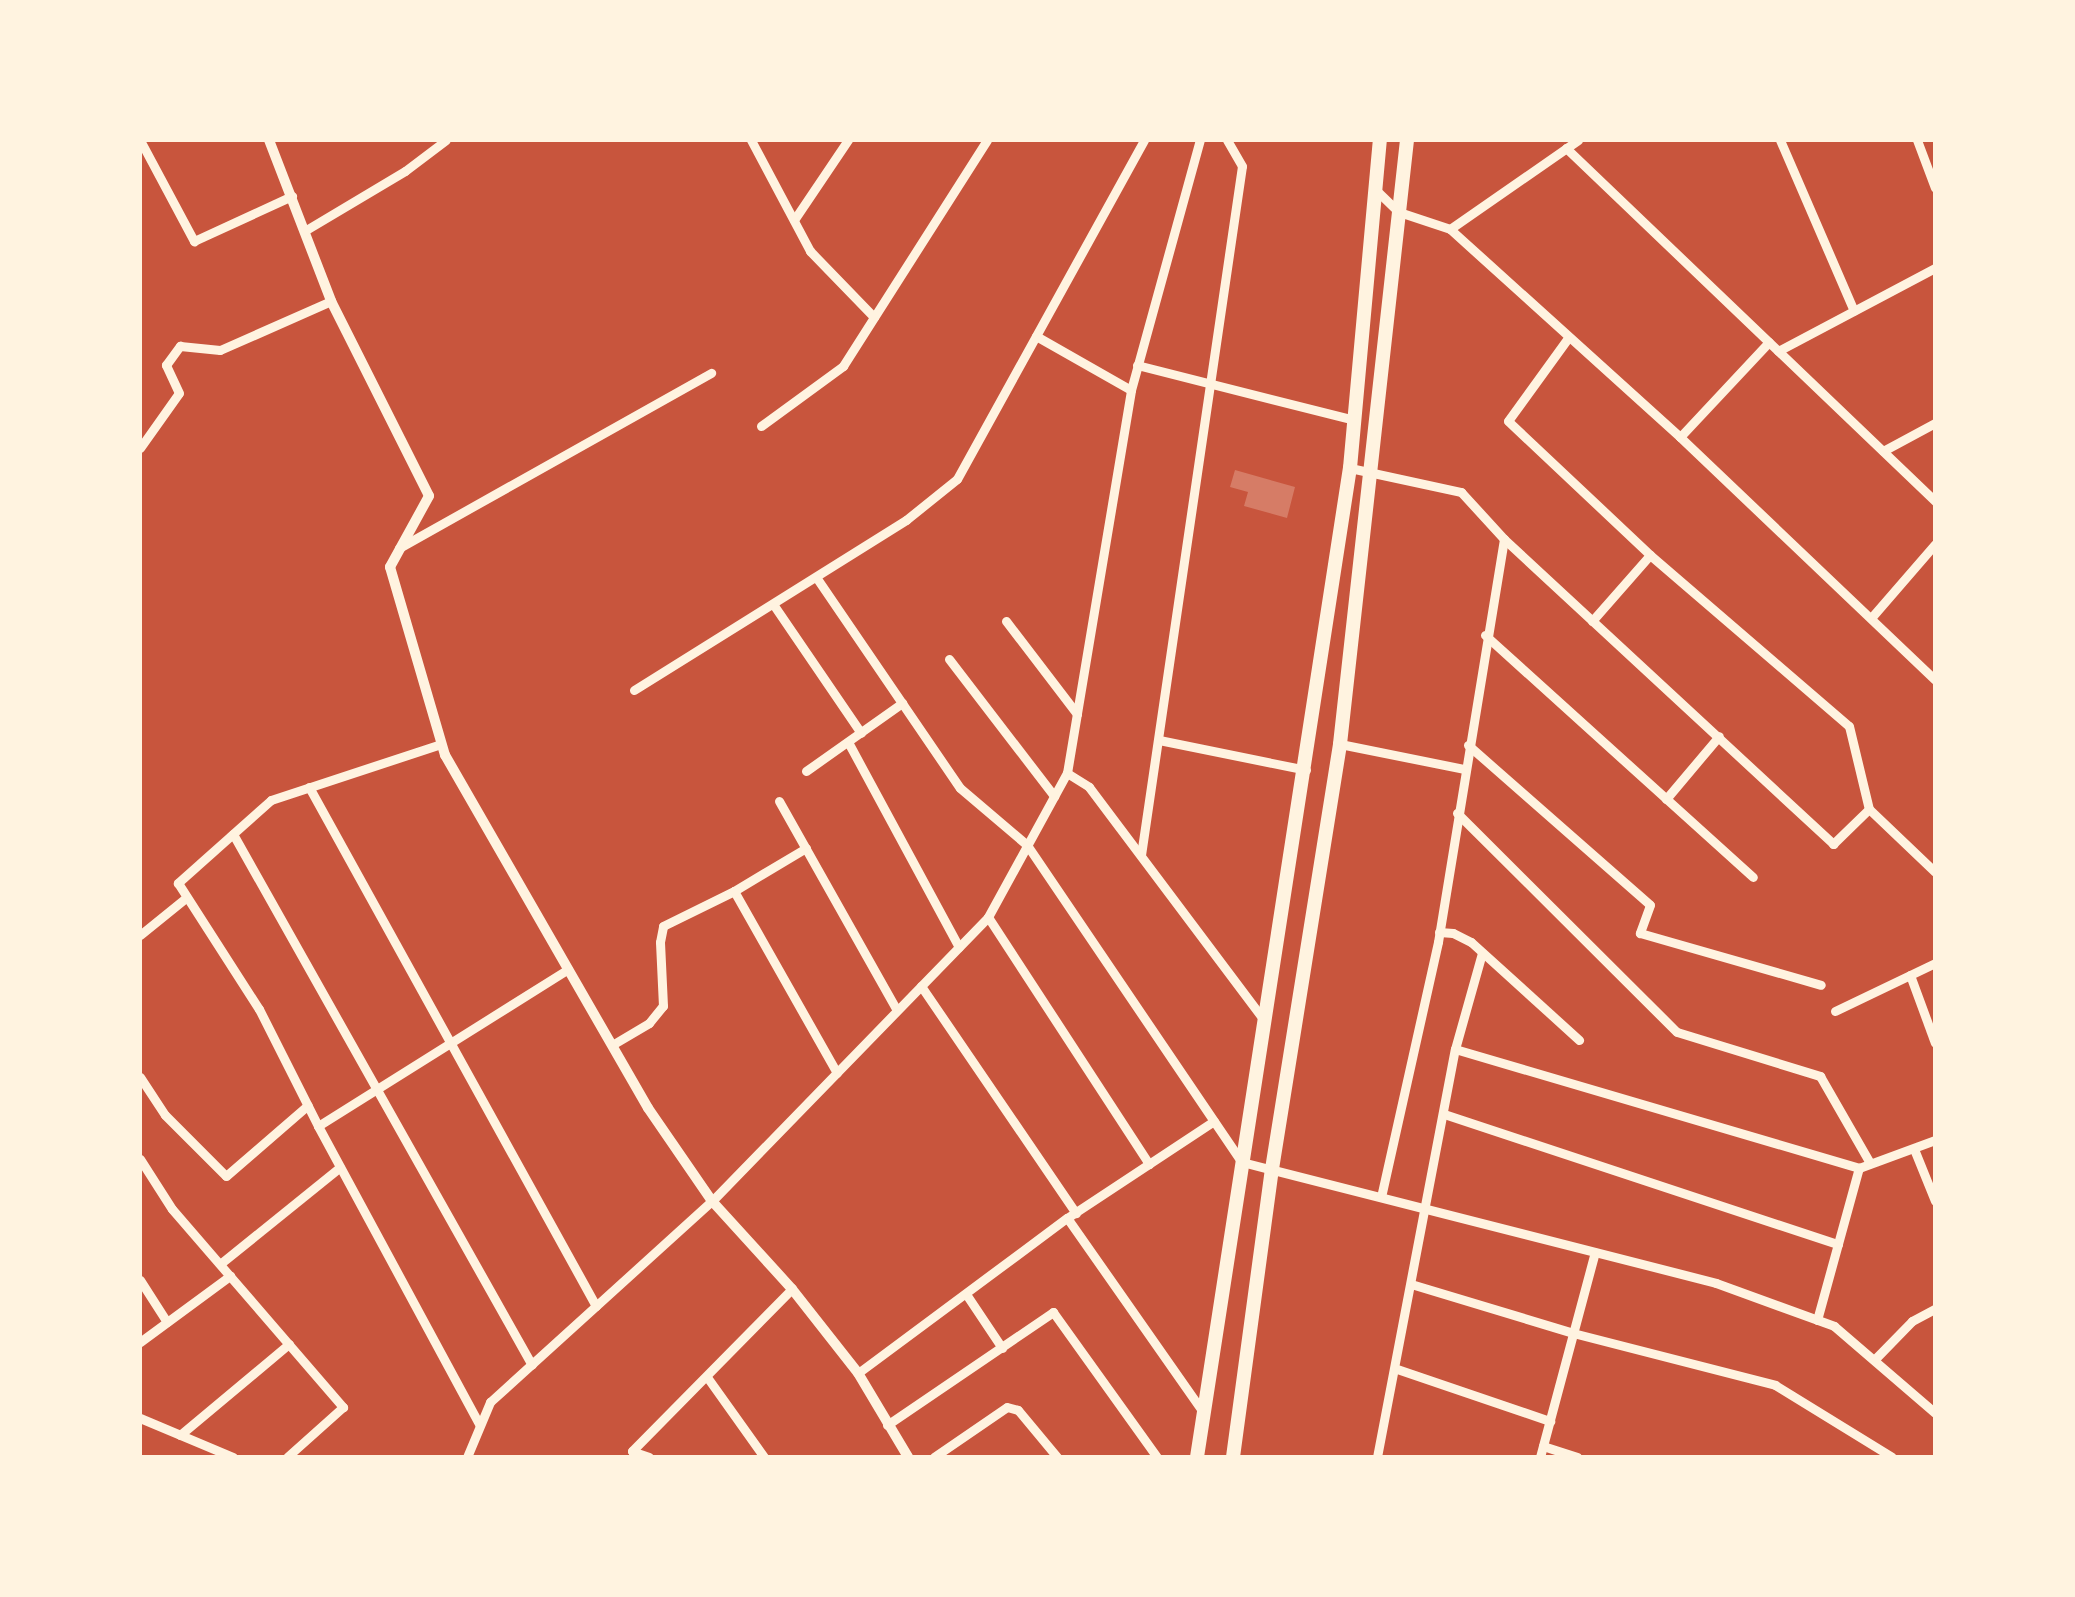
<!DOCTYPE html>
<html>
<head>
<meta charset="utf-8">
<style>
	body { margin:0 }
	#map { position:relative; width:2075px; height:1597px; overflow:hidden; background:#c8553d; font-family:"Varela Round",sans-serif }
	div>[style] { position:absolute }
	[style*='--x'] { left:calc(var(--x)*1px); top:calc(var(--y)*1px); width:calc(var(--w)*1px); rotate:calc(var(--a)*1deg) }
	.building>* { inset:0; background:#d67c66 }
	.minor>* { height:9px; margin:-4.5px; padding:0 4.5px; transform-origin:4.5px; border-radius:4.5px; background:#fff3e0 }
	.tertiary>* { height:10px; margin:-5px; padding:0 5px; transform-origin:5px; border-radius:5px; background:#fff3e0 }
	.primary>* { height:14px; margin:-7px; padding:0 7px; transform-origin:7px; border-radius:7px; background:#fff3e0 }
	span { translate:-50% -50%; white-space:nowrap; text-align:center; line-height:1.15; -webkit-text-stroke:8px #fff3e0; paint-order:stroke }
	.frame { position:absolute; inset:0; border:142px solid #fff3e0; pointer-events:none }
</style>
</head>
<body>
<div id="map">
	<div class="building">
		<div style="clip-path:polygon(1235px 470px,1295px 487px,1287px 518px,1244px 506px,1248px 492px,1230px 487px)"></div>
	</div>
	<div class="minor">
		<div style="--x:140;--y:140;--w:115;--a:61.9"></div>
		<div style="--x:194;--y:241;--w:108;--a:-24.7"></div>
		<div style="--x:751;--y:140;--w:126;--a:62"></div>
		<div style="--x:810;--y:251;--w:92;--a:45.9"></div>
		<div style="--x:1780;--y:140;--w:186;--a:66.6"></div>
		<div style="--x:1917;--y:140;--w:51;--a:69.4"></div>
		<div style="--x:1566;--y:148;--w:511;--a:43.73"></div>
		<div style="--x:1378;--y:192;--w:29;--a:44"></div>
		<div style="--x:1399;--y:212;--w:54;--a:18.4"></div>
		<div style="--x:1450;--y:229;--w:310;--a:42.1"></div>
		<div style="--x:1680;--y:437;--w:352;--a:43.6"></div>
		<div style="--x:794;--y:220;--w:97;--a:-56"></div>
		<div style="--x:1450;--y:229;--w:156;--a:-34.8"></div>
		<div style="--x:306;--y:230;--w:115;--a:-30.8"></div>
		<div style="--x:405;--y:171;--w:51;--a:-37.1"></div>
		<div style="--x:1036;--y:336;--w:109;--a:29.6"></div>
		<div style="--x:1568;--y:338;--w:102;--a:125.9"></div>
		<div style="--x:1508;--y:421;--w:195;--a:43.3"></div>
		<div style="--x:1650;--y:555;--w:262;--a:40.7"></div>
		<div style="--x:1849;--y:726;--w:85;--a:76.5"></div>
		<div style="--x:1778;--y:351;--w:178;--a:-27.9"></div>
		<div style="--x:1137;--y:365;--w:225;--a:14.2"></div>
		<div style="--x:761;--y:426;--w:102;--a:-36.2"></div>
		<div style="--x:843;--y:366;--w:268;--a:-57.5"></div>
		<div style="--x:1680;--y:437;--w:130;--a:-46.9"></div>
		<div style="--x:140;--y:448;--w:67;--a:-54.7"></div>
		<div style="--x:179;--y:393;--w:31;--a:-115"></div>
		<div style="--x:166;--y:365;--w:24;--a:-54"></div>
		<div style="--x:180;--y:346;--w:40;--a:5.7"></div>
		<div style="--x:220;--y:350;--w:121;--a:-23.8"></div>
		<div style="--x:1883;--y:451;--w:59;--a:-28.3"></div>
		<div style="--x:1350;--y:468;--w:114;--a:12.2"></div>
		<div style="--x:1461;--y:492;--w:64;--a:47.5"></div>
		<div style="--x:1504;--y:539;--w:408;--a:99.3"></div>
		<div style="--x:1438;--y:942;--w:261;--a:102.6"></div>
		<div style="--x:1504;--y:539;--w:449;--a:42.8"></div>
		<div style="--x:1833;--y:844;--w:50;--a:-44.2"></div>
		<div style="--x:1869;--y:809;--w:91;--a:43.7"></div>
		<div style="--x:399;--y:548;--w:358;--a:-29.3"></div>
		<div style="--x:816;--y:577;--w:255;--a:55.7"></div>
		<div style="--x:960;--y:788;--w:88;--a:40.4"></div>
		<div style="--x:1027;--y:845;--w:383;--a:55.9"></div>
		<div style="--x:1242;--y:1162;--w:489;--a:14.3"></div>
		<div style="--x:1716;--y:1283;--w:126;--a:20"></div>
		<div style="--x:1834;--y:1326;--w:133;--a:40.7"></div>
		<div style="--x:773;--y:604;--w:156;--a:55.7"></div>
		<div style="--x:1871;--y:618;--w:98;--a:-49.1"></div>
		<div style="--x:1006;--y:621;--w:117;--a:52.6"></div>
		<div style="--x:1592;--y:621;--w:88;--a:-48.7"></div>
		<div style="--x:1485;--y:635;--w:361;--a:42.1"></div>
		<div style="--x:949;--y:659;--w:173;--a:52.5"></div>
		<div style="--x:634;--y:690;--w:321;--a:-32"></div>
		<div style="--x:906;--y:520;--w:65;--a:-38.8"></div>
		<div style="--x:957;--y:479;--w:387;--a:-61.1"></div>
		<div style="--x:1159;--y:740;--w:150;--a:11.5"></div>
		<div style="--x:848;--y:742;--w:233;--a:61.6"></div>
		<div style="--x:441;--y:744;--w:179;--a:161.8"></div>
		<div style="--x:271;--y:800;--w:125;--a:138.3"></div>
		<div style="--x:178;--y:883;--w:150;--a:57.3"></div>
		<div style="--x:259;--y:1009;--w:131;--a:63.2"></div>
		<div style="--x:318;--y:1126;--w:295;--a:-32.1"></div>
		<div style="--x:1340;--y:744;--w:126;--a:11.4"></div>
		<div style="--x:1468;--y:745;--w:242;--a:41.3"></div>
		<div style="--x:1650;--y:905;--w:30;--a:110"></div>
		<div style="--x:1640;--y:933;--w:188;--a:16"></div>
		<div style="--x:806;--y:771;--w:118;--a:-35.3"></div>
		<div style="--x:1067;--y:773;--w:26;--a:32"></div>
		<div style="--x:1089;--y:787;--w:291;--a:53.1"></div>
		<div style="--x:309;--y:787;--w:593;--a:61.06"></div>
		<div style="--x:1666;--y:799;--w:82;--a:-49.9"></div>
		<div style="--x:779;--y:801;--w:240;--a:60.6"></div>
		<div style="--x:1457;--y:813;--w:310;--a:44.9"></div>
		<div style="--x:1677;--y:1032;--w:150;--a:17.1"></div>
		<div style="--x:1820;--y:1076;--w:100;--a:60.1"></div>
		<div style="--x:233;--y:834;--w:609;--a:60.62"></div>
		<div style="--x:806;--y:848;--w:84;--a:149.2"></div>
		<div style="--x:734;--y:891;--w:209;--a:60.5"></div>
		<div style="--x:1141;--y:855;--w:696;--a:-81.66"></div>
		<div style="--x:1242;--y:166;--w:30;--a:-120"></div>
		<div style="--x:988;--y:917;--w:295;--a:56.9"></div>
		<div style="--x:1439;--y:932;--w:14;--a:4"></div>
		<div style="--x:1453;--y:933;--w:20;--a:27"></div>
		<div style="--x:1471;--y:942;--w:146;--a:42.2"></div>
		<div style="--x:140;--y:935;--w:60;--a:-39"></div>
		<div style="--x:1910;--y:975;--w:72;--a:69.8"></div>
		<div style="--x:921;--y:986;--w:275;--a:55.7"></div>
		<div style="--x:1835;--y:1011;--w:111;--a:-25.6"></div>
		<div style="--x:612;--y:1045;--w:43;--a:-30.7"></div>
		<div style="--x:649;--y:1023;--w:22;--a:-51"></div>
		<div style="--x:663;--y:1006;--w:64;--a:-92.7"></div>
		<div style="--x:660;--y:942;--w:16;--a:-79"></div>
		<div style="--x:663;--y:926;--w:79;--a:-26.2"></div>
		<div style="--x:1455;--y:1049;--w:100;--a:-74.3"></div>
		<div style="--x:140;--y:1077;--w:45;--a:56.7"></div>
		<div style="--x:165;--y:1115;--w:86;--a:45"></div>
		<div style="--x:226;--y:1176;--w:108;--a:-40.9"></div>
		<div style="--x:1444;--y:1114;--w:415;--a:18.3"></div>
		<div style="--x:318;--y:1126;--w:340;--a:61.6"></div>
		<div style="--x:1914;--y:1149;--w:56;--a:68"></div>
		<div style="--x:140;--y:1159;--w:59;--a:57.4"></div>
		<div style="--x:172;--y:1209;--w:262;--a:49.2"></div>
		<div style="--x:343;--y:1407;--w:75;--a:138.2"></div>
		<div style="--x:220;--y:1264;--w:154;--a:-38.9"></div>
		<div style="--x:140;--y:1280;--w:50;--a:57.3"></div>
		<div style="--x:1411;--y:1284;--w:169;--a:16.8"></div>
		<div style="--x:1573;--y:1333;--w:209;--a:14.4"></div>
		<div style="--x:1775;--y:1385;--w:137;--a:31.6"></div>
		<div style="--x:966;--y:1294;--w:65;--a:56.3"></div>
		<div style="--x:1817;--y:1320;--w:158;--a:-74.6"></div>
		<div style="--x:140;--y:1342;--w:112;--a:-36.3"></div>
		<div style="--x:1874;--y:1360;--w:54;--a:-45.7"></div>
		<div style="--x:1912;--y:1321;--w:26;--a:-28"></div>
		<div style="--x:1397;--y:1369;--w:162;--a:18.8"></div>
		<div style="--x:858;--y:1373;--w:260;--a:-36.6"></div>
		<div style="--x:707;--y:1377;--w:98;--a:54.5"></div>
		<div style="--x:1203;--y:1412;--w:237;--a:-125"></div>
		<div style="--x:1067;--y:1218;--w:176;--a:-33.4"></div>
		<div style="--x:140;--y:1418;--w:101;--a:22.8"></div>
		<div style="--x:887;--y:1425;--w:201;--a:-34.2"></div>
		<div style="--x:1053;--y:1312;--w:178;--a:54.4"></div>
		<div style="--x:180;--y:1435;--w:142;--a:-39.9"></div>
		<div style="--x:1543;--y:1446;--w:36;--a:18"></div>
		<div style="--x:467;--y:1457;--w:60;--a:-67.3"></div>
		<div style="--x:490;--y:1402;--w:299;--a:-42.2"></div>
		<div style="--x:712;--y:1201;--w:396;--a:-45.8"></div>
		<div style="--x:988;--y:917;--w:164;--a:-61.3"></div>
		<div style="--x:1067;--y:773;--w:388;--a:-80.5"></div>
		<div style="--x:1131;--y:390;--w:259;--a:-74.6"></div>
		<div style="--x:649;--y:1457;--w:18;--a:-161"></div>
		<div style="--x:632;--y:1451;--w:228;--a:-45.4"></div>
		<div style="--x:934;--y:1457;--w:88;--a:-34.4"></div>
		<div style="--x:1007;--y:1407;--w:11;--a:15"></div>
		<div style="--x:1018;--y:1410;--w:61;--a:50.3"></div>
		<div style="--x:1377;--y:1457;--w:415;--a:-79.2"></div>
		<div style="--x:1455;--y:1049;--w:421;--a:16.4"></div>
		<div style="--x:1859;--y:1168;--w:81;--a:-20.2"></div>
		<div style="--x:1540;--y:1457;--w:212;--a:-75"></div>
	</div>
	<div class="tertiary">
		<div style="--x:269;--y:140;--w:173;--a:68.9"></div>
		<div style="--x:331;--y:301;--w:218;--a:63.3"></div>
		<div style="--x:429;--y:496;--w:81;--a:118.8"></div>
		<div style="--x:390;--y:567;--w:196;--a:73.7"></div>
		<div style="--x:445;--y:755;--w:407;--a:60.1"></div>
		<div style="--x:648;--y:1108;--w:113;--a:55.5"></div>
		<div style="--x:712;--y:1201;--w:119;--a:47.7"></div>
		<div style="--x:792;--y:1289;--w:107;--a:51.8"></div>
		<div style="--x:858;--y:1373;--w:98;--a:59.2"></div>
	</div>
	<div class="primary">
		<div style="--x:1197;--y:1457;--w:1001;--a:-81.21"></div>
		<div style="--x:1350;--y:468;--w:329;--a:-84.8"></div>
		<div style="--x:1233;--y:1457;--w:291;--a:-82.3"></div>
		<div style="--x:1272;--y:1169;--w:430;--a:-80.9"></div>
		<div style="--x:1340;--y:744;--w:608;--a:-83.67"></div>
	</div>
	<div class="frame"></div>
</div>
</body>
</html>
